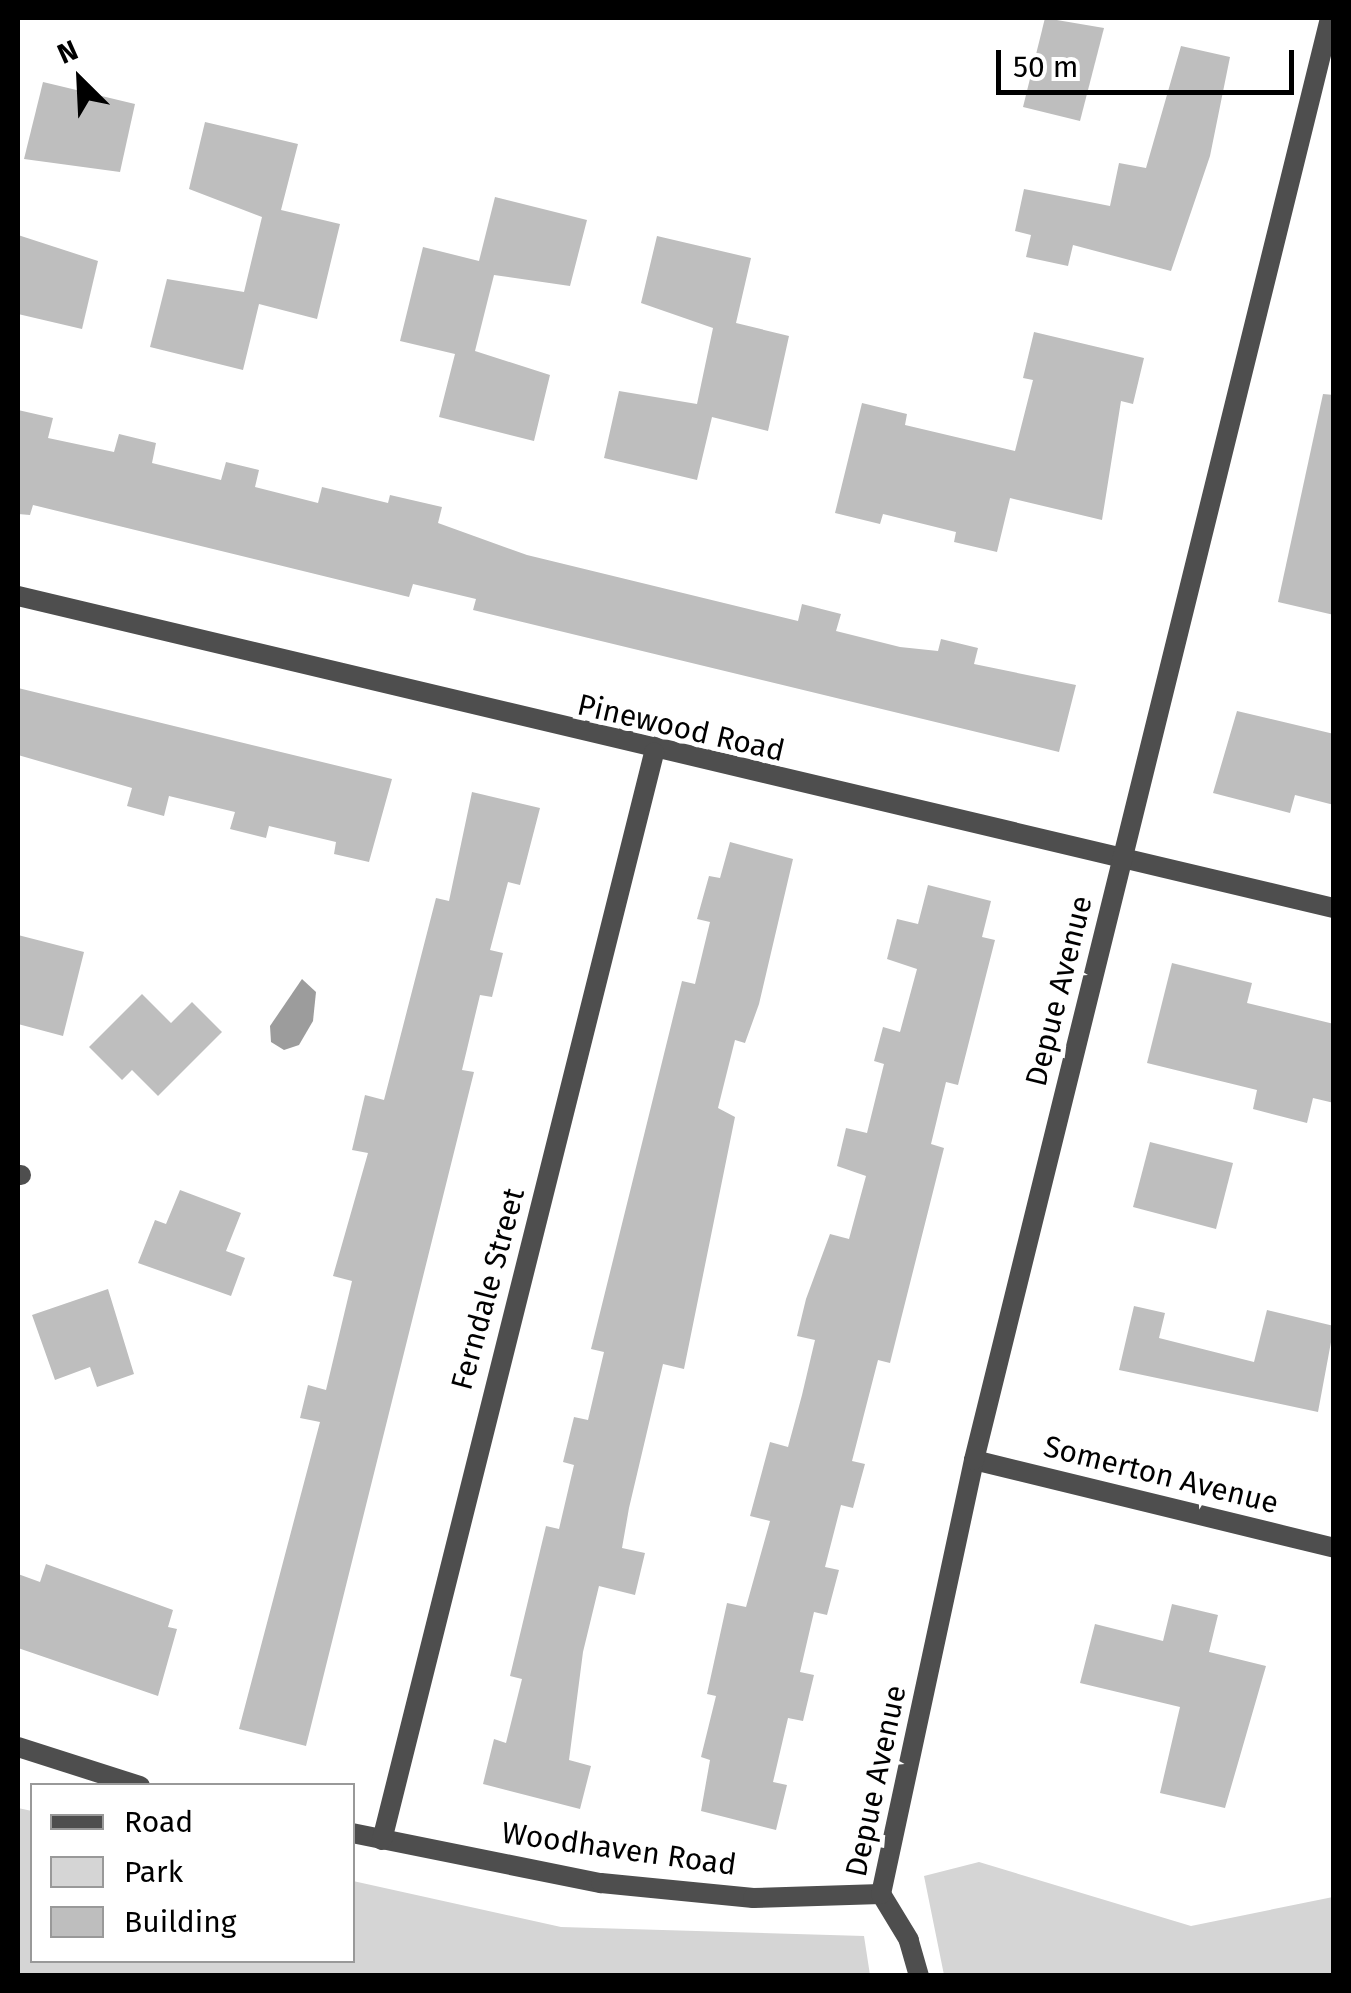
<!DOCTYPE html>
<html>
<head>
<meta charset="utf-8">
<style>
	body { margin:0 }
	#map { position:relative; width:1351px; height:1993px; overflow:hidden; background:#fff; font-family:"Fira Sans",sans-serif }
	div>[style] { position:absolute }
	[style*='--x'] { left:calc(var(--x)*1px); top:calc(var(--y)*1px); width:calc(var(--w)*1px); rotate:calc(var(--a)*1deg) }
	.green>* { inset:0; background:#d5d5d5 }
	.water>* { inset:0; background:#9c9c9c }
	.building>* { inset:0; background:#bebebe }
	.street>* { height:20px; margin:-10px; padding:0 10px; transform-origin:10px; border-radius:10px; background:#4e4e4e }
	span { translate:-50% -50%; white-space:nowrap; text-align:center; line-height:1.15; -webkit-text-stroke:10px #fff; paint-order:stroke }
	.street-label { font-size:30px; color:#000 }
	.frame { position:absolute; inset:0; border:20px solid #000; pointer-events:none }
	.legend { position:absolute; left:30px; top:1783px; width:325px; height:180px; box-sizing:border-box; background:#fff; border:2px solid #999; margin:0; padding:12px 18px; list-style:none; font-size:30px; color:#000 }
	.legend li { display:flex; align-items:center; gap:20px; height:50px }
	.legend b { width:50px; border:2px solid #999 }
	.north { position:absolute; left:30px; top:30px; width:100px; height:100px; -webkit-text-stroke:8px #fff; paint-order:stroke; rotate:336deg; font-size:28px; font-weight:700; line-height:40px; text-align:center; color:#000 }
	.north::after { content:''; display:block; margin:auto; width:35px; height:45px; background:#000; clip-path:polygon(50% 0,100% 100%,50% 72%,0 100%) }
	.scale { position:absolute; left:996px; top:50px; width:298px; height:45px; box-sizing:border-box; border:5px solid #000; border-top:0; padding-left:12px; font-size:30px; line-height:35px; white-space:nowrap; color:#000; -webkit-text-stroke:8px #fff; paint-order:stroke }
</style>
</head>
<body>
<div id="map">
	<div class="green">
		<div style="clip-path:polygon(18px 1808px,32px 1811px,32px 1960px,352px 1960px,353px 1881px,561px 1927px,864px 1936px,870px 1975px,18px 1975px)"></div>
		<div style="clip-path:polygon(979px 1862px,1191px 1926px,1333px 1897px,1333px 1975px,944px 1975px,924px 1876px)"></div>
	</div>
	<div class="water">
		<div style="clip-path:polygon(302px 979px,316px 992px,313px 1021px,299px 1045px,284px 1050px,271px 1042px,270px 1026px)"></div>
	</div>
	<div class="building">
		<div style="clip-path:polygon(1045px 18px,1104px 28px,1080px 121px,1023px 107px)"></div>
		<div style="clip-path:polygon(1181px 46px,1230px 57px,1210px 156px,1171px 271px,1073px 245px,1068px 266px,1026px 257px,1031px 235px,1015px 231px,1024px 189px,1110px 206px,1119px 163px,1146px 168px)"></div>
		<div style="clip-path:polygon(43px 82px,135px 104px,120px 172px,24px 159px)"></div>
		<div style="clip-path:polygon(205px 122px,298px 144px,281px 210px,340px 224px,317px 319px,259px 304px,243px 370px,150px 347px,167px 279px,244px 292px,262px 217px,189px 189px)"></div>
		<div style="clip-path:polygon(495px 197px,587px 220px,570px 286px,494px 275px,475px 351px,550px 375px,534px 441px,439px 417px,455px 354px,400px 341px,423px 247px,479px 261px)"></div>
		<div style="clip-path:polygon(18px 235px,98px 261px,82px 329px,18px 314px)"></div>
		<div style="clip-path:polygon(657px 236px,751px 258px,736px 323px,789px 336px,768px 431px,712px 417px,697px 480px,604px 458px,619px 391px,697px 404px,713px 328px,641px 303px)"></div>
		<div style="clip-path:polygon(1034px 332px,1144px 358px,1133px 404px,1121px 401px,1102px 520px,1010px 498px,997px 552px,954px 542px,956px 532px,883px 514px,880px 524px,835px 513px,862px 403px,907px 414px,905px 425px,1015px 451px,1033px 380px,1023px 378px)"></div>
		<div style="clip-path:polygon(1323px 394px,1334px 395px,1334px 615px,1278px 602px)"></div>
		<div style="clip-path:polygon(18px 410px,53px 418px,48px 438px,114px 452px,119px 434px,156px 443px,152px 463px,221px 480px,226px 462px,259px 470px,255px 487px,318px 503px,322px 487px,388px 503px,390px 495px,442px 507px,438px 523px,527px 555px,798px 621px,802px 604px,841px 614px,836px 631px,900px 647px,938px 651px,941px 639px,978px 648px,974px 664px,1076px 685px,1059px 752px,473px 610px,476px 599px,413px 584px,409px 597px,33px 505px,30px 515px,18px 514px)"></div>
		<div style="clip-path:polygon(18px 688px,392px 779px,369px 862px,334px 854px,336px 842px,269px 826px,266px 838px,230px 829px,235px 812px,169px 796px,164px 816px,127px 806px,132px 788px,18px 755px)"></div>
		<div style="clip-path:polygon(1237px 711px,1334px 734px,1334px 805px,1295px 795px,1290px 813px,1213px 793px)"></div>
		<div style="clip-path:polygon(472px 792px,540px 808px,520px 885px,508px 882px,490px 950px,503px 953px,492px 997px,480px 995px,462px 1070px,474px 1072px,306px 1746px,239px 1729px,320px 1422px,300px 1418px,308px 1385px,326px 1390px,352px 1281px,333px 1276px,368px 1153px,352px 1150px,365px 1095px,384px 1100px,436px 898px,449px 901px)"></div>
		<div style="clip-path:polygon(730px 842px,793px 859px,759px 1004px,745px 1043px,735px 1040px,718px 1108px,735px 1117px,684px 1369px,663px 1364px,629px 1508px,622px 1548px,645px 1553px,635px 1595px,599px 1586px,583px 1652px,569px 1760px,591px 1766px,580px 1809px,483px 1784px,494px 1739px,506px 1743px,522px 1679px,510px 1676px,546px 1526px,559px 1529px,574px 1465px,563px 1462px,574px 1417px,588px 1420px,604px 1352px,591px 1349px,645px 1131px,682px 981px,695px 984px,710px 922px,697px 919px,709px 876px,720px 878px)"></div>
		<div style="clip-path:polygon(928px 885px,991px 901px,982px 937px,995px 940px,958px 1085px,946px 1082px,931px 1144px,944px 1148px,901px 1319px,890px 1363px,878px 1360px,852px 1461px,865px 1464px,853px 1508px,841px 1505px,825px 1567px,839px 1570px,827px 1615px,814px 1612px,800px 1672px,814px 1675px,803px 1721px,788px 1718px,773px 1782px,787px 1785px,776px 1830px,701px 1811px,710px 1760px,701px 1757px,716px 1696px,707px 1694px,727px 1603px,746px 1607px,770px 1521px,750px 1516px,770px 1442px,788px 1447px,802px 1395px,815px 1340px,797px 1336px,806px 1299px,830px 1234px,849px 1239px,866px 1176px,837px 1166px,846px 1128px,867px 1133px,884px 1064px,874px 1061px,883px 1027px,900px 1032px,917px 969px,887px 959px,897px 919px,918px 924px)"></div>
		<div style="clip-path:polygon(18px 935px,84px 952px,63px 1036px,18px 1024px)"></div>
		<div style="clip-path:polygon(1172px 963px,1252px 983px,1247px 1003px,1334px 1024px,1334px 1103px,1313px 1098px,1307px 1123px,1253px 1109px,1257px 1090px,1147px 1063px)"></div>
		<div style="clip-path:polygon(142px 994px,171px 1023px,192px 1002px,222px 1032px,158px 1096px,132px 1070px,122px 1080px,89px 1047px)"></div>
		<div style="clip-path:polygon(1150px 1142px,1233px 1163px,1216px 1229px,1133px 1207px)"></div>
		<div style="clip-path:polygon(180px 1190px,241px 1213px,226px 1251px,245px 1258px,231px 1296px,138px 1263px,155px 1220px,166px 1224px)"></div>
		<div style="clip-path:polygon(108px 1289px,134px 1374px,97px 1387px,90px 1367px,55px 1380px,32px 1315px)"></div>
		<div style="clip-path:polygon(1134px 1306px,1165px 1313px,1159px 1338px,1254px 1362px,1267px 1310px,1334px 1326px,1318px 1412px,1119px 1370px)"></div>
		<div style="clip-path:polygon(46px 1564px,173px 1610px,168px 1627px,177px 1629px,158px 1696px,18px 1648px,18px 1574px,40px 1582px)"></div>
		<div style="clip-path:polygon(1172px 1604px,1218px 1615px,1209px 1652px,1266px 1666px,1225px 1808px,1160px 1793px,1180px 1707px,1080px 1683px,1095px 1624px,1163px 1641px)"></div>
	</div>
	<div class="street">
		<div style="--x:18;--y:596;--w:1352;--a:13.34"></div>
		<div style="--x:18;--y:1175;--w:3;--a:0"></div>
		<div style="--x:974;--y:1460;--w:371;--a:13.7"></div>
		<div style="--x:18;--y:1747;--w:128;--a:17.7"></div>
		<div style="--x:352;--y:1833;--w:254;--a:11.4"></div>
		<div style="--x:601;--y:1883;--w:153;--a:5.6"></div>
		<div style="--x:753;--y:1898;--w:128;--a:-1.8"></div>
		<div style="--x:382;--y:1840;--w:1121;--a:-75.95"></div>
		<div style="--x:919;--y:1976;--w:37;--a:-106"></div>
		<div style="--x:909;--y:1940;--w:54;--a:-121.3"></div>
		<div style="--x:881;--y:1894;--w:444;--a:-77.9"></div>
		<div style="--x:974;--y:1460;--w:1485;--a:-76.13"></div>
	</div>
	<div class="street-label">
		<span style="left:681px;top:728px;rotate:13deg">Pinewood Road</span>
		<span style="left:1059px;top:991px;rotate:-76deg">Depue Avenue</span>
		<span style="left:488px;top:1289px;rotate:-75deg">Ferndale Street</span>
		<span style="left:1161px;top:1475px;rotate:14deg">Somerton Avenue</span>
		<span style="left:876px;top:1781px;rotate:-78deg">Depue Avenue</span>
		<span style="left:619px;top:1849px;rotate:8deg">Woodhaven Road</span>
	</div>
	<div class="frame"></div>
	<ul class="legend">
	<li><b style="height:12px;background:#4e4e4e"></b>Road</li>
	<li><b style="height:28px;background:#d5d5d5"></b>Park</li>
	<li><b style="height:28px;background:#bebebe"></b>Building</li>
	</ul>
	<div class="north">N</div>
	<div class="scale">50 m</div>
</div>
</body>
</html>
